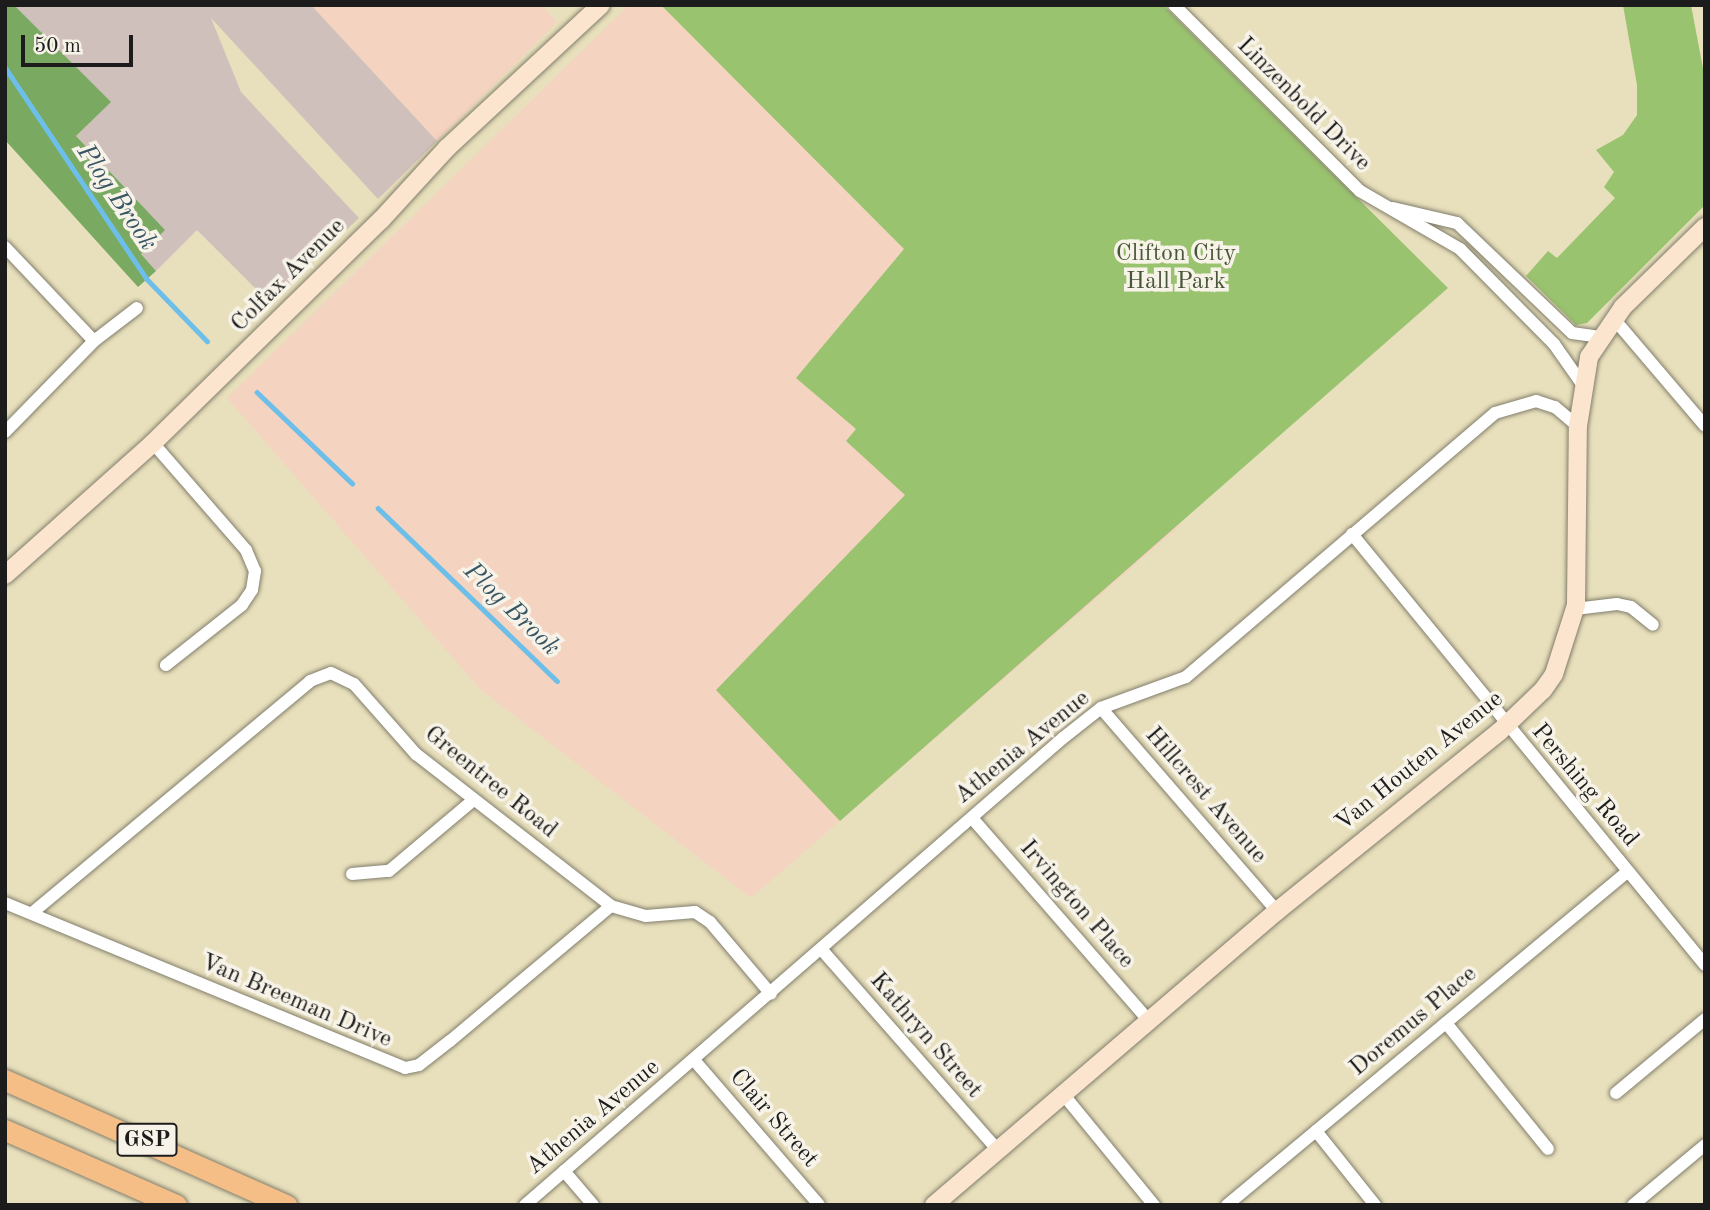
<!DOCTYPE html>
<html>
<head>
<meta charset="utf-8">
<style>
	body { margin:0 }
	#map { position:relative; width:1710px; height:1210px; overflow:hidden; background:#e8e0bc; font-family:"Old Standard TT",serif }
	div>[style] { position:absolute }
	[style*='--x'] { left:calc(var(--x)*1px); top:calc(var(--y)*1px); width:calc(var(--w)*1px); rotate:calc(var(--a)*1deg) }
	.built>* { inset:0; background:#f4d3c0 }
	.industrial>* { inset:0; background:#d0c0bc }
	.green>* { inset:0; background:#99c36f }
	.forest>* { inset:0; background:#7aa962 }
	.stream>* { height:4.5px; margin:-2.25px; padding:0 2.25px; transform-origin:2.25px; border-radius:2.25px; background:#6dbfe9 }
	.roads { filter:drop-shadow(0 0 2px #827e6c) drop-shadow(0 0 2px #827e6c) }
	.street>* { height:12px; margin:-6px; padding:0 6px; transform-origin:6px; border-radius:6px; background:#fff }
	.secondary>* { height:18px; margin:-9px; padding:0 9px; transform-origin:9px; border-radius:9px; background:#fbe5cf }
	.highway>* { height:21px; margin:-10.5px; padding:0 10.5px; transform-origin:10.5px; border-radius:10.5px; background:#f6be87 }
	span { translate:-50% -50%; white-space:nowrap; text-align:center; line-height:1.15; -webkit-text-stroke:7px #f7f3e8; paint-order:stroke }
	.shield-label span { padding:2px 5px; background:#f7f3e8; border:2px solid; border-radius:5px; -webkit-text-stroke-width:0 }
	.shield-label { font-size:23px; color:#1c1c1c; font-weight:700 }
	.street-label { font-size:24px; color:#1c1c1c }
	.park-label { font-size:24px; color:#485639 }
	.water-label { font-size:26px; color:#385564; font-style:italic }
	.frame { position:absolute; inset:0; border:7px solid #1c1c1c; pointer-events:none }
	.scale { position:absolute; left:21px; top:35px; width:112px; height:32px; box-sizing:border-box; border:4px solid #1c1c1c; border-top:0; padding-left:9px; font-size:21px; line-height:24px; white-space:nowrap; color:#1c1c1c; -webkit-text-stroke:5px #f7f3e8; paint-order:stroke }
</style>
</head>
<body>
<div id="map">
	<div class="built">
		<div style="clip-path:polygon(311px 5px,542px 5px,557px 22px,437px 141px)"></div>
		<div style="clip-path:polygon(629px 5px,661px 5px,1180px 526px,751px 898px,480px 689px,227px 398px)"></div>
	</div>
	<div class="industrial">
		<div style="clip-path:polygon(14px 5px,311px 5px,437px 141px,378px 199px,211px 18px,241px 92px,359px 218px,269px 302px,197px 230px,156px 271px,141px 254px,164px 230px,76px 136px,110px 102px)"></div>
	</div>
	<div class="green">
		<div style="clip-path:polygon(661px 5px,1163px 5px,1448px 288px,840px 821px,716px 690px,905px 495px,846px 441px,856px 429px,796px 378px,904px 249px)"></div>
		<div style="clip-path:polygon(1623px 5px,1691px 5px,1705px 79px,1705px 205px,1587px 323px,1576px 325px,1526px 276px,1548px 251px,1557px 258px,1615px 198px,1604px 187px,1614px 172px,1596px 150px,1623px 135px,1637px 115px,1637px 85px)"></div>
	</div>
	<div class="forest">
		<div style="clip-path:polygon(5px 5px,14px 5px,111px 102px,76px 136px,165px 230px,141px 254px,156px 271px,138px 287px,5px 140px)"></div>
	</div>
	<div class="stream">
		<div style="--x:5;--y:67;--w:254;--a:56.2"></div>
		<div style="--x:146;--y:278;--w:88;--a:45.9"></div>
		<div style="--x:257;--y:392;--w:132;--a:43.8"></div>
		<div style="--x:378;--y:508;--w:249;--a:44"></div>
	</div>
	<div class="roads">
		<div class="street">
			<div style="--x:1174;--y:5;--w:263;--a:45"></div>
			<div style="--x:1360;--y:191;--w:116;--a:30.1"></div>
			<div style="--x:1460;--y:249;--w:134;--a:45.3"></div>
			<div style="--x:1554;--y:344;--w:49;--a:55"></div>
			<div style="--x:1393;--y:208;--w:66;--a:13.2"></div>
			<div style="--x:1457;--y:223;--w:159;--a:43.7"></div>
			<div style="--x:1572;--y:333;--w:28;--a:8"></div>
			<div style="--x:5;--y:247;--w:129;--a:46.6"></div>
			<div style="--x:1614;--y:319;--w:140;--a:49.6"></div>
			<div style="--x:5;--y:432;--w:127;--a:-45.6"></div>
			<div style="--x:94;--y:341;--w:54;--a:-37.5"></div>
			<div style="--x:153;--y:443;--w:142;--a:49"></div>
			<div style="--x:246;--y:550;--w:23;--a:67"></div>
			<div style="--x:255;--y:571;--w:19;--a:99"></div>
			<div style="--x:252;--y:590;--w:18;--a:124"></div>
			<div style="--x:242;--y:605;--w:97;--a:141.7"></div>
			<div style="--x:1352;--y:534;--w:557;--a:50.68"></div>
			<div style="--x:1575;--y:609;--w:42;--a:-6.8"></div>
			<div style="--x:1617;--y:604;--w:14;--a:12"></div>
			<div style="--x:1631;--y:607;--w:28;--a:39"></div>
			<div style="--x:1101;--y:708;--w:269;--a:49.1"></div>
			<div style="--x:972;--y:818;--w:269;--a:48.9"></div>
			<div style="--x:352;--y:874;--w:37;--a:-5"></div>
			<div style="--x:389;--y:871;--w:109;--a:-40.1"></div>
			<div style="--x:5;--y:903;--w:433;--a:22.4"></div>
			<div style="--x:405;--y:1068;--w:14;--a:-12"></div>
			<div style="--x:419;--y:1065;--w:39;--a:-38"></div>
			<div style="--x:450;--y:1041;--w:210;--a:-40"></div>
			<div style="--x:32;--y:913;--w:362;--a:-39.8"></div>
			<div style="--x:310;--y:681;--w:22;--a:-21"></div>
			<div style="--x:331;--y:673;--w:25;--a:26"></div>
			<div style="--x:354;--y:684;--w:94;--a:48.5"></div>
			<div style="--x:416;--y:754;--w:247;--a:37.9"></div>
			<div style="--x:611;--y:906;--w:36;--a:16"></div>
			<div style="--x:646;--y:916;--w:49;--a:-4.7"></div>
			<div style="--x:695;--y:912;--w:18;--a:34"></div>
			<div style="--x:710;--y:922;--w:94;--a:49.7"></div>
			<div style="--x:822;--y:950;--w:266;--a:48.7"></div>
			<div style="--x:1446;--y:1023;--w:162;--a:51"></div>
			<div style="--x:694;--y:1060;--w:191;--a:49.2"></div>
			<div style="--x:1616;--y:1093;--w:116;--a:-39.7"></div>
			<div style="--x:1063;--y:1094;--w:144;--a:50.7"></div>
			<div style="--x:1316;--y:1131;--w:95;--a:51.4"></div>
			<div style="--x:564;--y:1171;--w:45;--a:49.5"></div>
			<div style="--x:525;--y:1205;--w:712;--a:-40.96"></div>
			<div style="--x:1063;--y:738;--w:48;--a:-38.3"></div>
			<div style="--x:1101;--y:708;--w:90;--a:-20"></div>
			<div style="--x:1186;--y:677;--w:406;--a:-40.5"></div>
			<div style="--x:1495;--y:413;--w:43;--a:-16.3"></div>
			<div style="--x:1536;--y:401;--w:20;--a:18"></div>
			<div style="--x:1555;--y:407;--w:30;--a:40"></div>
			<div style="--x:1227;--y:1205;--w:520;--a:-39.78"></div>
			<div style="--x:1633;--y:1205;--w:94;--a:-39.8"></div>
		</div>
		<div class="secondary">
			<div style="--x:5;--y:575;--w:198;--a:-41.7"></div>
			<div style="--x:153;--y:443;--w:319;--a:-44.4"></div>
			<div style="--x:381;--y:220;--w:98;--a:-47.5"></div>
			<div style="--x:447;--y:148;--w:210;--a:-42.9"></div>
			<div style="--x:934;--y:1205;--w:452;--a:-40.6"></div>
			<div style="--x:1277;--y:911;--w:285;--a:-38.9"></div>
			<div style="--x:1499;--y:732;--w:61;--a:-43.7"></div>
			<div style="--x:1543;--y:690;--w:19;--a:-55"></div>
			<div style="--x:1554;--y:674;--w:72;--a:-72.3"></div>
			<div style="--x:1576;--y:605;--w:179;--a:-89.4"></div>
			<div style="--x:1578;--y:426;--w:70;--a:-80.9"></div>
			<div style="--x:1589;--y:357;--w:60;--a:-55.8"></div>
			<div style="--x:1623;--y:307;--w:115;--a:-44.3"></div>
		</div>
		<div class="highway">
			<div style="--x:5;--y:1080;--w:308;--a:24"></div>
			<div style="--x:5;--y:1130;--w:187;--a:23.7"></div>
		</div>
	</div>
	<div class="shield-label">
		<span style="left:147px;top:1140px">GSP</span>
	</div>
	<div class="street-label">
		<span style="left:1303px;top:105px;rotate:45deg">Linzenbold Drive</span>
		<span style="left:289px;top:276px;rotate:-45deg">Colfax Avenue</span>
		<span style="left:1023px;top:748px;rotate:-39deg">Athenia Avenue</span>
		<span style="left:1420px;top:762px;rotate:-39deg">Van Houten Avenue</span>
		<span style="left:490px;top:783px;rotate:39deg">Greentree Road</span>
		<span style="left:1584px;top:786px;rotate:50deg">Pershing Road</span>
		<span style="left:1205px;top:796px;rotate:49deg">Hillcrest Avenue</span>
		<span style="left:1076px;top:905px;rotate:49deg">Irvington Place</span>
		<span style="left:296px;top:1002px;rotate:23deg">Van Breeman Drive</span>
		<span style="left:1414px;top:1022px;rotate:-40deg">Doremus Place</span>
		<span style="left:925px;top:1036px;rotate:49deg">Kathryn Street</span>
		<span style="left:594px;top:1118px;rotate:-40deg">Athenia Avenue</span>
		<span style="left:773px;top:1119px;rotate:49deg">Clair Street</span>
	</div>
	<div class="park-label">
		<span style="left:1176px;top:269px">Clifton City<br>Hall Park</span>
	</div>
	<div class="water-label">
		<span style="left:116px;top:198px;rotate:56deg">Plog Brook</span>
		<span style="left:511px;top:610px;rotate:44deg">Plog Brook</span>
	</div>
	<div class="frame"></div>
	<div class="scale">50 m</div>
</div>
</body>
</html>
